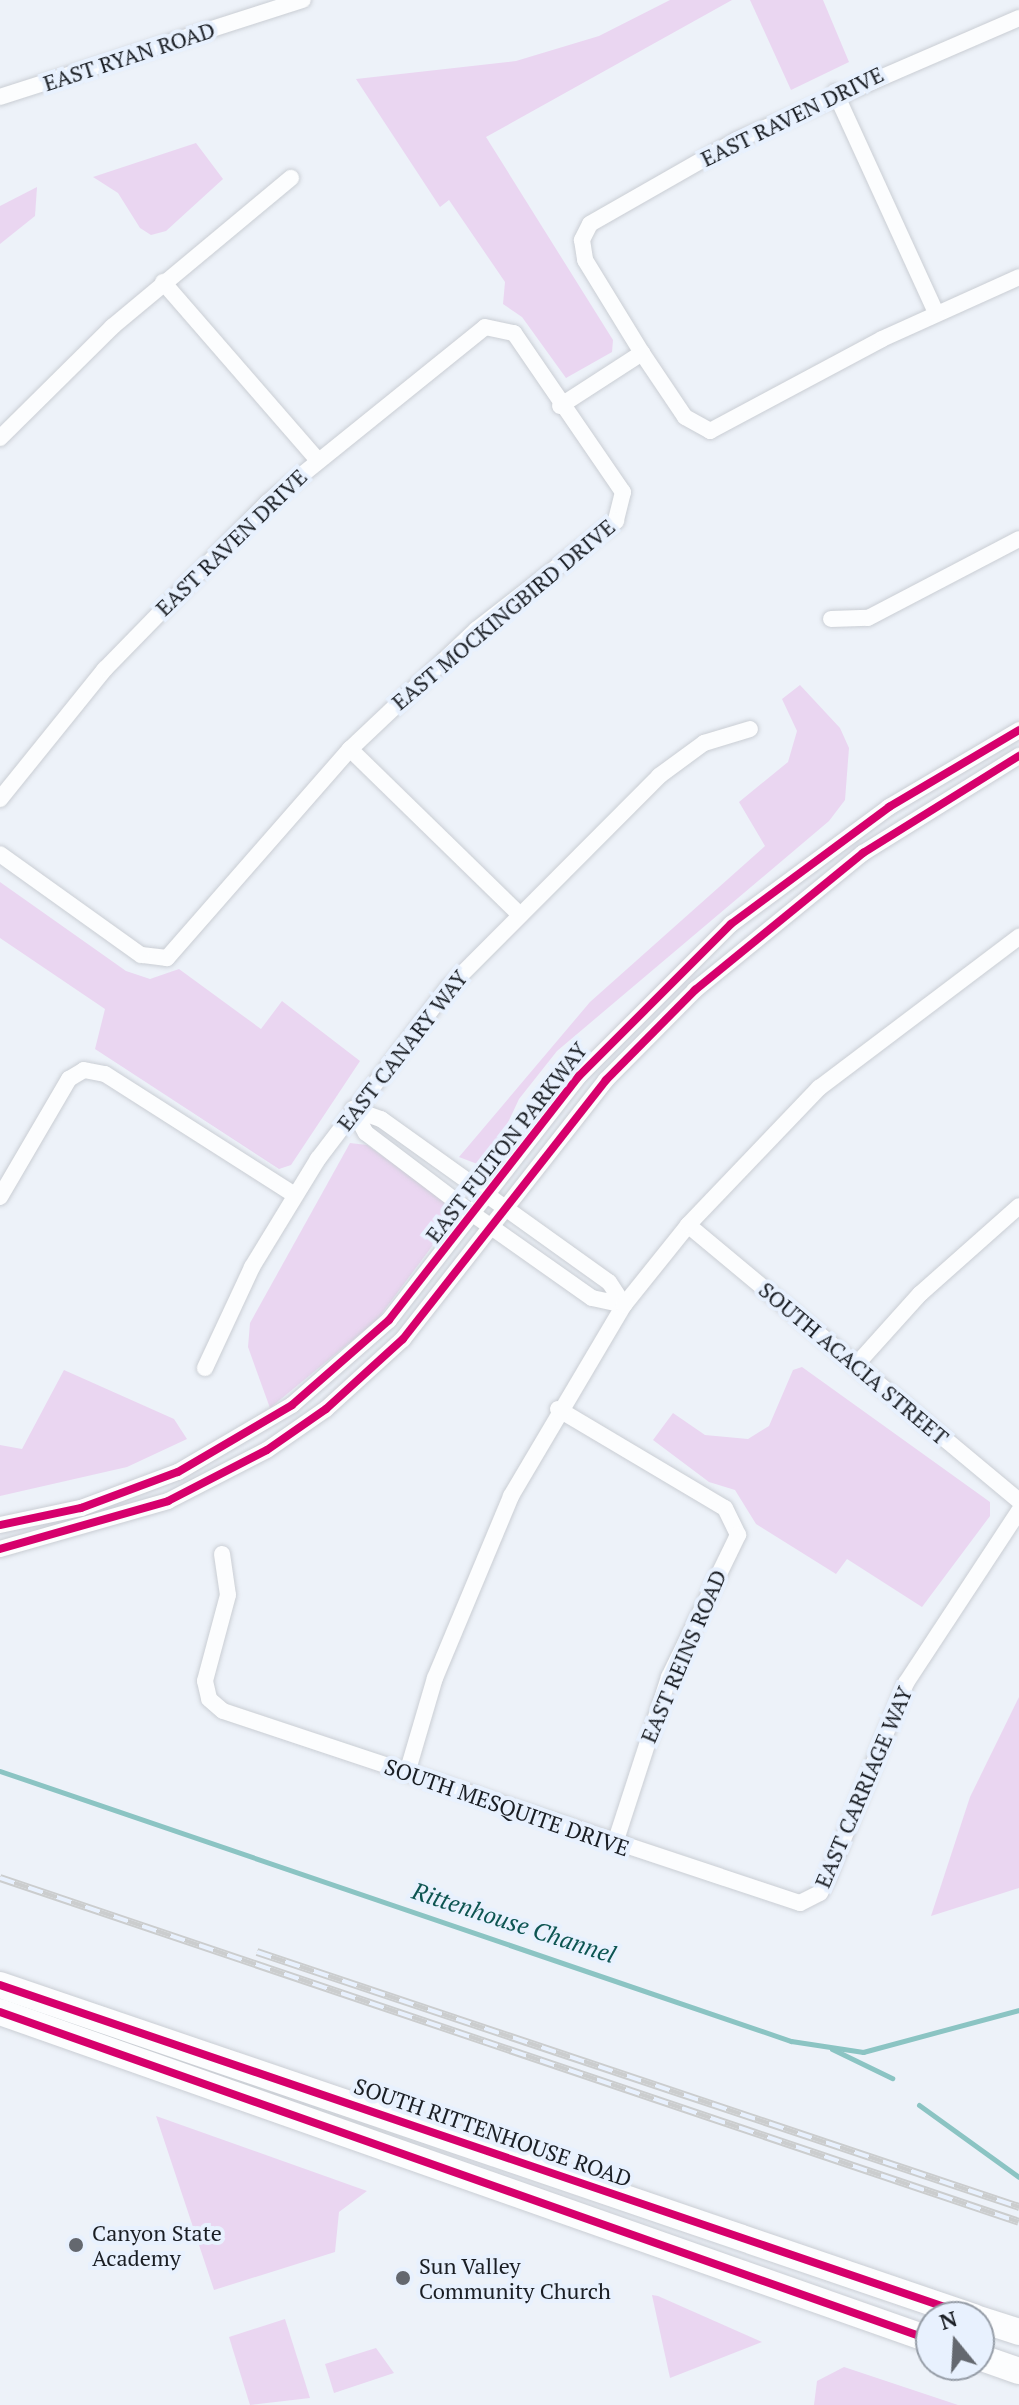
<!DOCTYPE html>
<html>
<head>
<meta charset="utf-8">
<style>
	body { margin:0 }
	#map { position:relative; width:1019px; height:2405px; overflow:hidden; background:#edf2f9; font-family:"PT Serif",serif }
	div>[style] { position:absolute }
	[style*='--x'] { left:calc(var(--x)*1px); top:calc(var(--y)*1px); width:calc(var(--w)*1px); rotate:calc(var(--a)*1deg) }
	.green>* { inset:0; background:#ead6f1 }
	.stream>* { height:5px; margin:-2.5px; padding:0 2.5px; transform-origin:2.5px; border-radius:2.5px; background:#8bc4c3 }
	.roads { filter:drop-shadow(0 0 2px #caced4) drop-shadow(0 0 2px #caced4) }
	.street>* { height:16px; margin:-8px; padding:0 8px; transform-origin:8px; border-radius:8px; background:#fcfdfe }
	.primary>* { height:26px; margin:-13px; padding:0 13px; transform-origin:13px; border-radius:13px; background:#fcfdfe }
	.rail>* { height:8px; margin-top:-4px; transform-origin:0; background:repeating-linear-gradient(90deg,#e8f1fe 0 15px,#cbcdce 0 30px); box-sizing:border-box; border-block:2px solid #cbcdce }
	.cycleway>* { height:8px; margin:-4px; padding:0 4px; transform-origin:4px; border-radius:4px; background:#d6006c }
	.dots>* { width:22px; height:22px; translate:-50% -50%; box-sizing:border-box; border:4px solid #e8f1fe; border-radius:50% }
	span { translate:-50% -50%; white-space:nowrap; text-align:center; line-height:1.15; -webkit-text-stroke:8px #e8f1fe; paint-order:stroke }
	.street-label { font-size:22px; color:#1a1e24 }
	.poi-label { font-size:22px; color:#1a1e24 }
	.left { translate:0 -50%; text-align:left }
	.water-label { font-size:24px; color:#0d5552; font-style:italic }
	.north { position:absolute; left:915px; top:2301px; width:80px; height:80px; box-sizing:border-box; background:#e8f1fe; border:2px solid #969da7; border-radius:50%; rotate:342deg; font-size:22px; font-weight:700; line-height:32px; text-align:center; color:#1a1e24 }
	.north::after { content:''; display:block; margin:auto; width:28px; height:36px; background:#64686f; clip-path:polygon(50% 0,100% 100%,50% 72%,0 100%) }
</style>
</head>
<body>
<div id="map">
	<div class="green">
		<div style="clip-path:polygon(670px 0,732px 0,486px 137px,613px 340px,612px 352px,566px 378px,522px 317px,503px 304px,505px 282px,449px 200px,440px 207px,356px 79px,516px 61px,599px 36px)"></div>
		<div style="clip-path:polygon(750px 0,823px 0,849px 62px,791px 90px)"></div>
		<div style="clip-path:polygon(196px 143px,223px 179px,166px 231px,151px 235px,140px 228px,118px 193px,93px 177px)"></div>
		<div style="clip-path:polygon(37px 187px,35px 216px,0 244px,0 206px)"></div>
		<div style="clip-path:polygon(800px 685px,840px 728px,849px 748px,845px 800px,829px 821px,557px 1051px,519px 1099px,491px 1159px,480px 1165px,459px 1157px,590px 1002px,765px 846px,739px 802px,788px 762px,797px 731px,782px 699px)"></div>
		<div style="clip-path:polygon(0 882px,126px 971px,150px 979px,179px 969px,261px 1029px,282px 1001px,360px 1061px,291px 1165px,279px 1169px,95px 1049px,105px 1009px,0 938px)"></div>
		<div style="clip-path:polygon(350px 1143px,367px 1145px,405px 1172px,447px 1204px,451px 1221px,377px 1320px,270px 1408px,248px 1347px,250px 1323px)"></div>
		<div style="clip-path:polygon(802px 1367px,990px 1502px,990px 1516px,922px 1607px,847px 1559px,836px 1574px,756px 1524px,735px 1490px,709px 1482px,653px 1440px,673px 1413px,705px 1435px,748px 1439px,769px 1426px,793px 1370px)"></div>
		<div style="clip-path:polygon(64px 1370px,174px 1419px,187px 1439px,127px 1467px,0 1496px,0 1445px,22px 1449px)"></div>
		<div style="clip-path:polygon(1019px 1697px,1019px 1888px,931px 1916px,970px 1797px)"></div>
		<div style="clip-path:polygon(156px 2116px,367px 2191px,339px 2212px,335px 2252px,214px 2290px)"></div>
		<div style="clip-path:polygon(652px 2295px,658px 2296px,762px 2342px,670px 2378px)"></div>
		<div style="clip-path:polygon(285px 2319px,310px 2398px,250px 2405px,229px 2337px)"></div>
		<div style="clip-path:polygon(376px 2348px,394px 2373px,334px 2393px,325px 2364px)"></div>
		<div style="clip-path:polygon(844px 2367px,958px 2405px,814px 2405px,817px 2381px)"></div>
	</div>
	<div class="stream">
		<div style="--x:0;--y:1771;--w:836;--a:18.85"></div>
		<div style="--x:791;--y:2041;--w:73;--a:8.7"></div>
		<div style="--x:863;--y:2052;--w:162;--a:-15.1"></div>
		<div style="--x:832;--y:2049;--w:67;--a:25.8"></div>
		<div style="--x:919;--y:2105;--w:123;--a:35.8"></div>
	</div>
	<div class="roads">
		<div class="street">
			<div style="--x:1019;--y:18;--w:307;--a:156.6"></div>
			<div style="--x:737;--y:140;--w:169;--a:150.3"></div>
			<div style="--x:590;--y:224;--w:18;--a:117"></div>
			<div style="--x:582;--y:240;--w:20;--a:81"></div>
			<div style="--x:585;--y:260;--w:109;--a:58.5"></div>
			<div style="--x:642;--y:353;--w:77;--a:56.1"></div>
			<div style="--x:685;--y:417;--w:29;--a:29"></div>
			<div style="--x:710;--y:431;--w:195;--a:-28.1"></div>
			<div style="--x:882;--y:339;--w:150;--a:-24.3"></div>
			<div style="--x:835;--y:92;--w:243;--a:65.4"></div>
			<div style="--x:0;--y:97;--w:318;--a:-17.8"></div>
			<div style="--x:163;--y:282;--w:235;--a:49"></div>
			<div style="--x:560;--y:406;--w:98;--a:-32.9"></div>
			<div style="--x:0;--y:438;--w:158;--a:-44.7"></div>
			<div style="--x:112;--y:327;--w:233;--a:-39.8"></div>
			<div style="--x:831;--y:619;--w:37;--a:-2"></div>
			<div style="--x:868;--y:618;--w:170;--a:-27.6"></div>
			<div style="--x:350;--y:749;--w:235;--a:44.3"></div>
			<div style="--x:0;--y:799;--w:167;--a:-51.1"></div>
			<div style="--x:105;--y:669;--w:232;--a:-45.7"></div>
			<div style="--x:267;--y:503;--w:280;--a:-38.9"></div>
			<div style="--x:485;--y:327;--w:30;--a:12"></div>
			<div style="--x:514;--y:333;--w:193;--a:55.6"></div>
			<div style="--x:623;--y:492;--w:30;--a:104"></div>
			<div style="--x:616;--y:521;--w:177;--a:142.1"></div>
			<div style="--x:476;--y:630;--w:173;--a:136.6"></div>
			<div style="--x:350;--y:749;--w:278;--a:131.2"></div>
			<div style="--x:167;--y:958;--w:26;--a:-173"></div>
			<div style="--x:141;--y:955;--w:173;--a:-144.4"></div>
			<div style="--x:353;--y:1109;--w:27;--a:62"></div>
			<div style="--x:366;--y:1133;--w:131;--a:37.2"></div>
			<div style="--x:470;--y:1212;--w:149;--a:35.2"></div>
			<div style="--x:592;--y:1298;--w:33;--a:12"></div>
			<div style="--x:353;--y:1109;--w:30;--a:20"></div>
			<div style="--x:381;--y:1119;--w:280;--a:35.6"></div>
			<div style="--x:609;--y:1282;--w:27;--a:57"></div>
			<div style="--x:0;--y:1197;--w:137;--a:-59.7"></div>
			<div style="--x:69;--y:1079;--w:17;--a:-31"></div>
			<div style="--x:84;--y:1070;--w:21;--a:11"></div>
			<div style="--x:105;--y:1074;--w:225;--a:32.5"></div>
			<div style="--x:688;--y:1225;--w:431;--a:39.8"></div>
			<div style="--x:856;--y:1365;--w:96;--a:-48"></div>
			<div style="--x:920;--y:1294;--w:132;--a:-41.6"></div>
			<div style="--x:205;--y:1368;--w:111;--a:-65"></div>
			<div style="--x:252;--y:1267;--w:127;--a:-58.6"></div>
			<div style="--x:318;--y:1159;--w:215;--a:-52.8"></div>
			<div style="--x:448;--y:988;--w:299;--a:-45.1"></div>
			<div style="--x:659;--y:776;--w:56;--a:-36.3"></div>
			<div style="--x:704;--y:743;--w:48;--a:-16.9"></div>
			<div style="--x:558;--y:1409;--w:194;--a:30.7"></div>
			<div style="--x:725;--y:1508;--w:30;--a:64"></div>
			<div style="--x:738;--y:1535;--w:158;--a:115.9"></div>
			<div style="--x:669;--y:1677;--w:175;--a:108"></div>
			<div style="--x:0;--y:1525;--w:83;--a:-11.9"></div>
			<div style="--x:81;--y:1508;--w:103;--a:-20.4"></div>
			<div style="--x:178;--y:1472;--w:132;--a:-30.4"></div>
			<div style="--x:292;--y:1405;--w:129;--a:-41.2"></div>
			<div style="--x:389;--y:1320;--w:309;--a:-52.1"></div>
			<div style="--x:579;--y:1076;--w:215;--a:-45"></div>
			<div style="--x:731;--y:924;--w:197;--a:-36.5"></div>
			<div style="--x:889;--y:807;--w:151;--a:-30.6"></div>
			<div style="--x:0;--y:1549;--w:175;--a:-15.9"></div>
			<div style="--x:168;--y:1501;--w:111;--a:-27.3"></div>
			<div style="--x:267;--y:1450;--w:72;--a:-34.8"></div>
			<div style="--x:326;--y:1409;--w:104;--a:-42.3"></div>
			<div style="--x:403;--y:1339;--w:329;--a:-51.9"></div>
			<div style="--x:606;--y:1080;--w:127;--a:-45.3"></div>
			<div style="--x:695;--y:990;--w:217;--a:-39.2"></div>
			<div style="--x:863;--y:853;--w:184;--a:-31.9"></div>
			<div style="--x:222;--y:1554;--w:41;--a:81.7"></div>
			<div style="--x:228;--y:1595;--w:89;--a:105"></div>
			<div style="--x:205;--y:1681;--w:18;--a:77"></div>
			<div style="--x:209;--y:1699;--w:18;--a:41"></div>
			<div style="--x:223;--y:1711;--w:608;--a:18.41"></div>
			<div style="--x:800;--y:1903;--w:22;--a:-27"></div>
			<div style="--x:820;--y:1893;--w:18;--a:-63"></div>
			<div style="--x:828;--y:1877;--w:209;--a:-68.1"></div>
			<div style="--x:906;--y:1683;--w:206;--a:-56.7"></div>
			<div style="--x:407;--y:1773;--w:99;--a:-73.6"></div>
			<div style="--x:435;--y:1678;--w:197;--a:-67.3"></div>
			<div style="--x:511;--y:1496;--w:222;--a:-59.4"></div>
			<div style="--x:624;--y:1305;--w:102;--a:-51.3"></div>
			<div style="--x:688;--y:1225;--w:190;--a:-46.3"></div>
			<div style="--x:819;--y:1088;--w:251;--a:-37.1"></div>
		</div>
		<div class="primary">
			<div style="--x:0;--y:1985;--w:1029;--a:18.82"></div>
			<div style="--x:0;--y:2012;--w:987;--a:19.41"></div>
			<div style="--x:979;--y:2319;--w:42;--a:18"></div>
			<div style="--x:979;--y:2357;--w:42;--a:19.3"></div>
		</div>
	</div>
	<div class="rail">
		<div style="--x:0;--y:1878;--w:1075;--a:18.65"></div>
		<div style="--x:257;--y:1952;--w:804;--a:18.5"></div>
	</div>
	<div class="cycleway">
		<div style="--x:0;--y:1525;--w:83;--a:-11.9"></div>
		<div style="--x:81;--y:1508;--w:103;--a:-20.4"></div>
		<div style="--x:178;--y:1472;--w:132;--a:-30.4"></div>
		<div style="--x:292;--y:1405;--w:129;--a:-41.2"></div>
		<div style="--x:389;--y:1320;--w:309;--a:-52.1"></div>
		<div style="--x:579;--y:1076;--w:215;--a:-45"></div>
		<div style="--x:731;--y:924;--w:197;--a:-36.5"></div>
		<div style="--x:889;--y:807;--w:151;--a:-30.6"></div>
		<div style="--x:0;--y:1549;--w:175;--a:-15.9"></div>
		<div style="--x:168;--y:1501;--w:111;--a:-27.3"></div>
		<div style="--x:267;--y:1450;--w:72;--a:-34.8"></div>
		<div style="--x:326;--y:1409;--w:104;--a:-42.3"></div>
		<div style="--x:403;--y:1339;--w:329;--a:-51.9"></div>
		<div style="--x:606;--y:1080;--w:127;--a:-45.3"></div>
		<div style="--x:695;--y:990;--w:217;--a:-39.2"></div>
		<div style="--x:863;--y:853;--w:184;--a:-31.9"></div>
		<div style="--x:0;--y:1985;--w:1029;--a:18.82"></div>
		<div style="--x:0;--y:2012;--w:987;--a:19.41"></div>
	</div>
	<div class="dots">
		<div style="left:76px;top:2245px;background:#64686f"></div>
		<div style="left:403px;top:2278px;background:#64686f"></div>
	</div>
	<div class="street-label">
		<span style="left:129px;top:56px;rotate:-18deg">EAST RYAN ROAD</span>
		<span style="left:792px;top:116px;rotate:-26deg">EAST RAVEN DRIVE</span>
		<span style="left:231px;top:542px;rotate:-44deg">EAST RAVEN DRIVE</span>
		<span style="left:503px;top:614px;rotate:-40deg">EAST MOCKINGBIRD DRIVE</span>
		<span style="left:402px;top:1050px;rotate:-52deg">EAST CANARY WAY</span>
		<span style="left:506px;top:1142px;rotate:-52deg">EAST FULTON PARKWAY</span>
		<span style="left:854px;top:1363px;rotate:40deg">SOUTH ACACIA STREET</span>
		<span style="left:683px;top:1656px;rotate:-67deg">EAST REINS ROAD</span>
		<span style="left:863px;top:1787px;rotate:-67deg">EAST CARRIAGE WAY</span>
		<span style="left:507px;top:1807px;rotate:19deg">SOUTH MESQUITE DRIVE</span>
		<span style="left:493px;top:2132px;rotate:19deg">SOUTH RITTENHOUSE ROAD</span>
	</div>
	<div class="poi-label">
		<span class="left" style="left:92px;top:2245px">Canyon State<br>Academy</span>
		<span class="left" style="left:419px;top:2278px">Sun Valley<br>Community Church</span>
	</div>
	<div class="water-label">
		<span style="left:514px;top:1923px;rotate:18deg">Rittenhouse Channel</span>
	</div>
	<div class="north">N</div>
</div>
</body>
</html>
